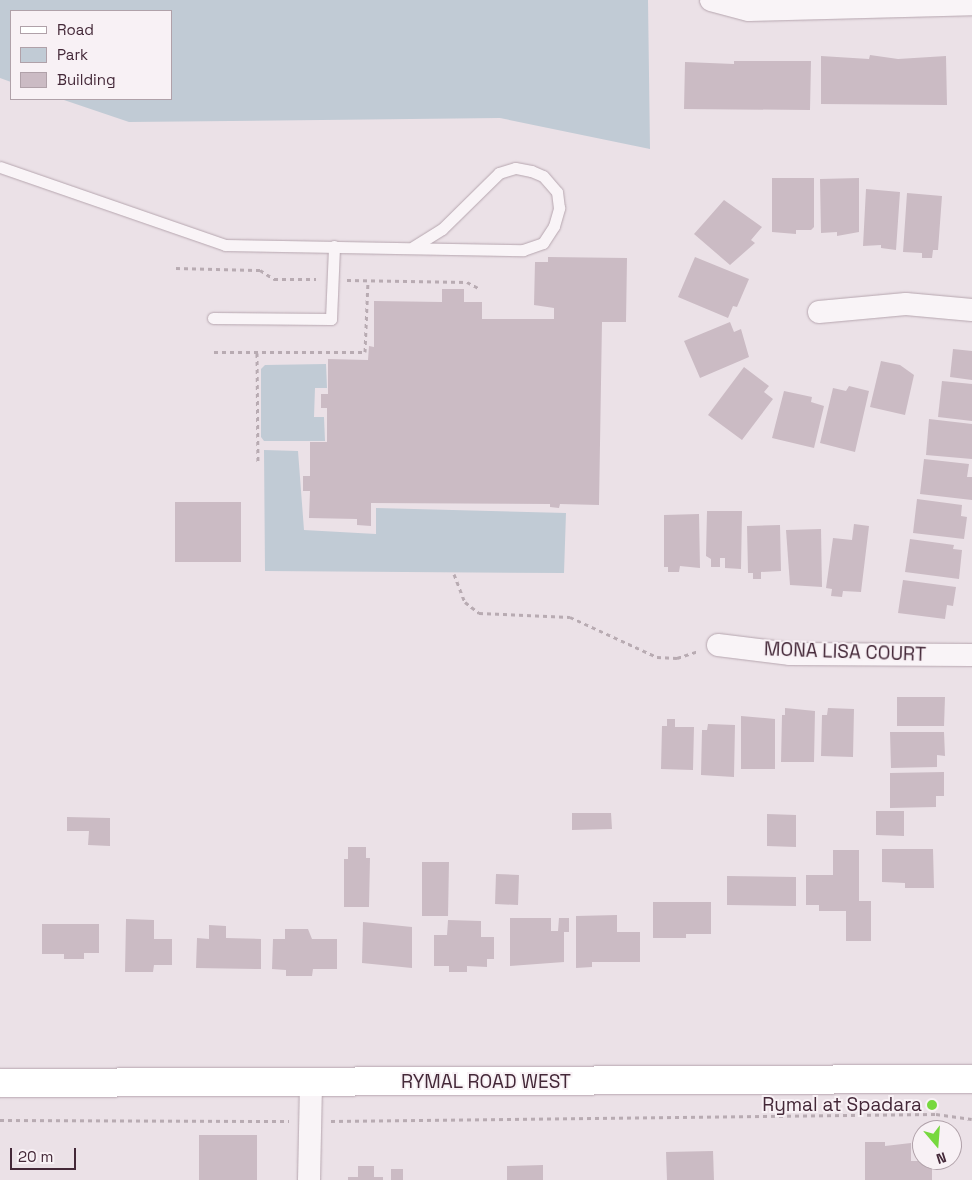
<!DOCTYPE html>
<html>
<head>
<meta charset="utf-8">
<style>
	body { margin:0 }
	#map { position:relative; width:972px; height:1180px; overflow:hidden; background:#ebe1e7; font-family:"Space Grotesk",sans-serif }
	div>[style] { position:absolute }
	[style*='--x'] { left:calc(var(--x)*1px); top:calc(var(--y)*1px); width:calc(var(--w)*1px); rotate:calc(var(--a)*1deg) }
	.green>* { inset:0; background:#c1cbd5 }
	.building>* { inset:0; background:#cbbbc4 }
	.path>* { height:3px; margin-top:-1.5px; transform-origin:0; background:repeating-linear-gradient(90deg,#b8abb2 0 4px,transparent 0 8px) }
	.roads { filter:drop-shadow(0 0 1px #b6a6af) drop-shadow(0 0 1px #b6a6af) }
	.lane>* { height:11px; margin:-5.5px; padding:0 5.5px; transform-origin:5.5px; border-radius:5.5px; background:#f9f4f7 }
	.street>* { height:22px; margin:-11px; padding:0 11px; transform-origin:11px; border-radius:11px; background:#f9f4f7 }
	.secondary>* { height:28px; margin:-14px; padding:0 14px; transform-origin:14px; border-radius:14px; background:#fff }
	.dots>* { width:14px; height:14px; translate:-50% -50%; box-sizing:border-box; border:2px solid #f8f1f5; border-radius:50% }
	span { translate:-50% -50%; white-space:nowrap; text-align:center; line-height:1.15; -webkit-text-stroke:4px #f8f1f5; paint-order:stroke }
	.street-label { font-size:19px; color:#442838 }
	.poi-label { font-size:19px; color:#442838 }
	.right { translate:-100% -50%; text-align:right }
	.legend { position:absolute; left:10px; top:10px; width:162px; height:90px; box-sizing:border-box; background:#f8f1f5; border:1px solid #b0a1a9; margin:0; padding:6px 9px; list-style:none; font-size:15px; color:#442838 }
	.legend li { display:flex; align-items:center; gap:10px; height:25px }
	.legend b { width:25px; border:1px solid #b0a1a9 }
	.north { position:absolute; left:912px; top:1120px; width:50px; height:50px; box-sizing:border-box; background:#f8f1f5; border:1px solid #b0a1a9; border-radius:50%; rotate:162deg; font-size:14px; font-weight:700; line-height:20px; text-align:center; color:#442838 }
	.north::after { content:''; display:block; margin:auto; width:18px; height:22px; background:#77d83e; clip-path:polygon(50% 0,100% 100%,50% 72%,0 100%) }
	.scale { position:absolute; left:10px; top:1148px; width:66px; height:22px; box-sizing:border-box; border:2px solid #442838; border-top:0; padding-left:6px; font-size:15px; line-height:18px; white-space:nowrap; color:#442838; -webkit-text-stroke:4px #f8f1f5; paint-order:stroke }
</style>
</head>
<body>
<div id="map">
	<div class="green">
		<div style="clip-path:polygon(0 0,648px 0,650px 149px,500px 118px,129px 122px,61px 99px,171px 99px,171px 11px,11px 11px,11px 82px,0 78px)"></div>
		<div style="clip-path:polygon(326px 364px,327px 388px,315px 388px,314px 417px,324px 417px,325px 441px,264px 441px,261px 437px,261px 369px,265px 365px)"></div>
		<div style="clip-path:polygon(264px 450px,298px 451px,304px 530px,376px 534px,376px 508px,566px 513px,564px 573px,265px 571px)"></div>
	</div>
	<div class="building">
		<div style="clip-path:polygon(870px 55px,898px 59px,946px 56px,947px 105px,821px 104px,821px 56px,869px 59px)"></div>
		<div style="clip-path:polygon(734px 61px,811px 61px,810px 110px,684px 109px,685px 62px,734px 64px)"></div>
		<div style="clip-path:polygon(772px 178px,814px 178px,814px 227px,811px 230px,796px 230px,796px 234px,772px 232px)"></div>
		<div style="clip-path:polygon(859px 178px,859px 232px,837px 236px,837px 232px,821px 233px,820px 179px)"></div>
		<div style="clip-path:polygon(866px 189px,900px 192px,896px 250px,881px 248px,881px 245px,863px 246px)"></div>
		<div style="clip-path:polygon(907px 193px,942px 196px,938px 250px,933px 250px,932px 258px,922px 258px,922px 253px,903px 252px)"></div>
		<div style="clip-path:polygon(724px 200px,762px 227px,751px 240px,755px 243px,730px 265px,694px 234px)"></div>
		<div style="clip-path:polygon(548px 257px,627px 258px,626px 322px,602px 322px,599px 505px,560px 504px,559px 508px,550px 507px,550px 504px,371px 503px,371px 526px,357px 525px,357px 519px,309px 518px,310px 491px,303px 491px,303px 476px,310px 476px,310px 442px,327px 442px,327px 408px,321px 408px,321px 394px,328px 394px,328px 359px,368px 360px,369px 346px,374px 347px,374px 301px,442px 302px,442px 289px,464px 289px,464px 302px,482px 302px,482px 319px,554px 319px,554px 308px,534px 305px,535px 262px,548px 262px)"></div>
		<div style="clip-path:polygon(695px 257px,749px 279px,737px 307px,733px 306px,728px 318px,678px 297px)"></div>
		<div style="clip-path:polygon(730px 322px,734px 332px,741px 329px,749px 357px,700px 378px,684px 341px)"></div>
		<div style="clip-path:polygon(953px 349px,972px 351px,972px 380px,950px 377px)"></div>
		<div style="clip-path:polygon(881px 361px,900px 365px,914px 375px,905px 415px,870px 407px)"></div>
		<div style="clip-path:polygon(744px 367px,769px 386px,764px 392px,773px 399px,742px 440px,708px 415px)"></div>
		<div style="clip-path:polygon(942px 381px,972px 384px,972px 421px,938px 417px)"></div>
		<div style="clip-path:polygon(849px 386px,869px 391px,855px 452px,820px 443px,833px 388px,846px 391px)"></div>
		<div style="clip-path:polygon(784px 391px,812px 397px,811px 402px,824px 406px,814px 448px,772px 438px)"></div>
		<div style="clip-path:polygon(929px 419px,972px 424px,972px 459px,926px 455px)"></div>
		<div style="clip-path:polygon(924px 459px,969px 464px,967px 477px,972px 477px,972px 500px,920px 494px)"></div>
		<div style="clip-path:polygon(917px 499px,962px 505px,961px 516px,967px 517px,964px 539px,913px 533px)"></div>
		<div style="clip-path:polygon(175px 502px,241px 502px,241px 562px,175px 562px)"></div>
		<div style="clip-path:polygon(707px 511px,742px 511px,741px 569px,725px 568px,725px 558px,720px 558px,720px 567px,711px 567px,711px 559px,706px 556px)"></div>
		<div style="clip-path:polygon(699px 514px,700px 568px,680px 566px,679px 572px,668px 572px,668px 567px,664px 567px,664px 515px)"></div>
		<div style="clip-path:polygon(854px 524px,869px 526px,861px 592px,843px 591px,842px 597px,831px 596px,832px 589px,826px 588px,833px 538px,852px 540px)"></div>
		<div style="clip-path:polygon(780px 525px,781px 571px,761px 572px,761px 579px,753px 579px,753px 573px,748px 573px,747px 526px)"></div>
		<div style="clip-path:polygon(821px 529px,822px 587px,790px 585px,786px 530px)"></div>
		<div style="clip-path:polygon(910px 539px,954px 545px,953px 549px,962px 550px,959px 579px,905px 572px)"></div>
		<div style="clip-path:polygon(903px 580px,956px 587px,953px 606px,947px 605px,945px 619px,898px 613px)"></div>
		<div style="clip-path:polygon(897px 697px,945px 697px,944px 726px,897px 726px)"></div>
		<div style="clip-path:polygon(785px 708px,815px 711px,814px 762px,781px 762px,782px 715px,785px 715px)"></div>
		<div style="clip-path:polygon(828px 708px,854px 709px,853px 757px,821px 756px,822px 715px,827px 715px)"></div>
		<div style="clip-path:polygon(741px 716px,775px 719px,775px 769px,741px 769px)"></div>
		<div style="clip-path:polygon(667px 719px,675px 719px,675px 727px,694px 727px,693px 770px,661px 769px,662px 726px,667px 726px)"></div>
		<div style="clip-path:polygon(708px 724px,735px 725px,734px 777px,701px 775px,702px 730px,707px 730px)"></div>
		<div style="clip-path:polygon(890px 732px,944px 732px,945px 756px,937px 755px,937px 767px,891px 768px)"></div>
		<div style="clip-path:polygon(944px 772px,944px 796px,936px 796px,936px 807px,890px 808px,890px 773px)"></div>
		<div style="clip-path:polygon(876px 811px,904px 811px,904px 836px,876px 835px)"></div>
		<div style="clip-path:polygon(572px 813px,611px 813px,612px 829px,572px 830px)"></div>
		<div style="clip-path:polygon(767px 814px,796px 815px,796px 847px,767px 846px)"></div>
		<div style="clip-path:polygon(67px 817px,110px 818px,110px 846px,88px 845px,89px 831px,67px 831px)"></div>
		<div style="clip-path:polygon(348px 847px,366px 847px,366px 858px,370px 858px,369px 907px,344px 907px,344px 859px,348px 859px)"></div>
		<div style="clip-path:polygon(882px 849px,933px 849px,934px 888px,905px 888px,905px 883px,882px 882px)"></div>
		<div style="clip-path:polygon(833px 850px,859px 850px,859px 901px,871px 901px,871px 941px,846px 941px,846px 911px,819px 911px,819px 905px,806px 905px,806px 875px,833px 875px)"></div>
		<div style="clip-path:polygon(422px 862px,449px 862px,448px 916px,422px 916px)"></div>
		<div style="clip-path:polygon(496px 874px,519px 875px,518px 905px,495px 904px)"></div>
		<div style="clip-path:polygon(727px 876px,796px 877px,796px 906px,727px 905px)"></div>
		<div style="clip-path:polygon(653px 902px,711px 902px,711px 934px,686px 934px,686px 938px,653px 938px)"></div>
		<div style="clip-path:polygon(617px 915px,617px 932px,640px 932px,640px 962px,592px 962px,592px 967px,576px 968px,576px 916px)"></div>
		<div style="clip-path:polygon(510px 918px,551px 918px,551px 931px,558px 931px,559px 918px,569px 918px,569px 932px,564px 932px,564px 962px,510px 966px)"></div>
		<div style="clip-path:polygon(126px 919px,154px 920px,154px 939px,172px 939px,172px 965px,154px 965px,153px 972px,125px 972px)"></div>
		<div style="clip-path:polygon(448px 920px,481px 921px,481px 937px,494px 937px,494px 959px,487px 959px,487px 967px,467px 966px,467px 972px,449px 972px,449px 966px,434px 966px,434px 935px,447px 935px)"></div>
		<div style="clip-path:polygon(363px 922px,412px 927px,412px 968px,362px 963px)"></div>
		<div style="clip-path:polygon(42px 924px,99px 924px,99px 953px,84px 953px,84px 959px,64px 959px,64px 954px,42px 954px)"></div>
		<div style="clip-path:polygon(209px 925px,226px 926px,226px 938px,261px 939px,261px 969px,196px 968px,197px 938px,209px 939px)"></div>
		<div style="clip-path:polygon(285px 929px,308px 929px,312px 939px,337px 939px,337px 969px,313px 969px,312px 976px,286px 976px,286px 970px,272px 969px,273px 939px,285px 939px)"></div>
		<div style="clip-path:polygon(199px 1135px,257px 1135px,257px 1180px,199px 1180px)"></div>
		<div style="clip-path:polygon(865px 1142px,885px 1142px,885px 1146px,911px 1143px,911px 1161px,932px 1161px,932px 1180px,865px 1180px)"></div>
		<div style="clip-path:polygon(713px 1151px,714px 1180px,667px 1180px,666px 1152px)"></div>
		<div style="clip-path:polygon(543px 1165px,543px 1180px,507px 1180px,507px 1166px)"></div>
		<div style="clip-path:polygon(358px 1166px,374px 1166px,374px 1177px,383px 1177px,383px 1180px,348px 1180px,348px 1177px,358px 1177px)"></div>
		<div style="clip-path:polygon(391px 1169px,403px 1169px,403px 1180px,391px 1180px)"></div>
	</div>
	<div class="path">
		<div style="--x:176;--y:268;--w:84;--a:1.4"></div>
		<div style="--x:260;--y:270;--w:17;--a:33"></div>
		<div style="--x:274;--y:279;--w:42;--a:0"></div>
		<div style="--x:347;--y:280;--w:120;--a:1"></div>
		<div style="--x:467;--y:282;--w:15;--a:28"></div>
		<div style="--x:214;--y:352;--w:151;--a:0"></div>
		<div style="--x:365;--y:352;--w:71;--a:-87.6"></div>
		<div style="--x:257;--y:353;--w:110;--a:89.5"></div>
		<div style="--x:454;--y:574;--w:30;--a:69"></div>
		<div style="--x:465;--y:602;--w:18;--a:38"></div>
		<div style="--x:479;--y:613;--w:91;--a:2.5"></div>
		<div style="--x:570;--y:617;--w:96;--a:24.7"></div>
		<div style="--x:657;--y:657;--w:20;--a:3"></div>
		<div style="--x:677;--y:658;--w:23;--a:-18"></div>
		<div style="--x:0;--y:1120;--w:289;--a:0.2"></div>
		<div style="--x:331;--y:1121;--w:605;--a:-0.66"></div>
		<div style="--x:936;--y:1114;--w:36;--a:8"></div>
	</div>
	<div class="roads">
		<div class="lane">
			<div style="--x:0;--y:167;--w:238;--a:19.1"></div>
			<div style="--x:225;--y:245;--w:298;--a:1"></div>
			<div style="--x:523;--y:250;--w:21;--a:-19"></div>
			<div style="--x:543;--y:243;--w:20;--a:-57"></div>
			<div style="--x:554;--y:226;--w:19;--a:-74"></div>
			<div style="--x:559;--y:208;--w:16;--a:-97"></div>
			<div style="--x:557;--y:192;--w:21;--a:-131"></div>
			<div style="--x:543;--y:176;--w:13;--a:-157"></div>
			<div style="--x:531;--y:171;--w:16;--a:-169"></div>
			<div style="--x:515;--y:168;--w:17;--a:163"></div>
			<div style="--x:499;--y:173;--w:80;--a:135.5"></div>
			<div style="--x:442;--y:229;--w:34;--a:148"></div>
			<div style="--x:213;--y:318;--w:118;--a:0.5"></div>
			<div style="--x:331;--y:319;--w:73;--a:-87.6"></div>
		</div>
		<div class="street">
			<div style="--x:711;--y:0;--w:39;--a:15"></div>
			<div style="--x:749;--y:10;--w:223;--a:-1.5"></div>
			<div style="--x:819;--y:312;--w:87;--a:-5.3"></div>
			<div style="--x:906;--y:304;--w:66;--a:5.2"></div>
			<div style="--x:718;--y:645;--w:73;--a:7.1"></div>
			<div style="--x:790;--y:654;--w:182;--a:0.3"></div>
			<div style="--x:309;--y:1180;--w:97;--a:-88.8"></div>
		</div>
		<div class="secondary">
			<div style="--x:0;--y:1083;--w:972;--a:-0.24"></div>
		</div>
	</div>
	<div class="dots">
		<div style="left:932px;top:1105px;background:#77d83e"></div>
	</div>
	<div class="street-label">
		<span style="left:845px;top:652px;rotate:2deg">MONA LISA COURT</span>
		<span style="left:486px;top:1082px">RYMAL ROAD WEST</span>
	</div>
	<div class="poi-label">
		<span class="right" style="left:922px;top:1105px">Rymal at Spadara</span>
	</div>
	<ul class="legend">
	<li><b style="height:6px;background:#fff"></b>Road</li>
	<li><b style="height:14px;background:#c1cbd5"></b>Park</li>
	<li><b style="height:14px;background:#cbbbc4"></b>Building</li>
	</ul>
	<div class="north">N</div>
	<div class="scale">20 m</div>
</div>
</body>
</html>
